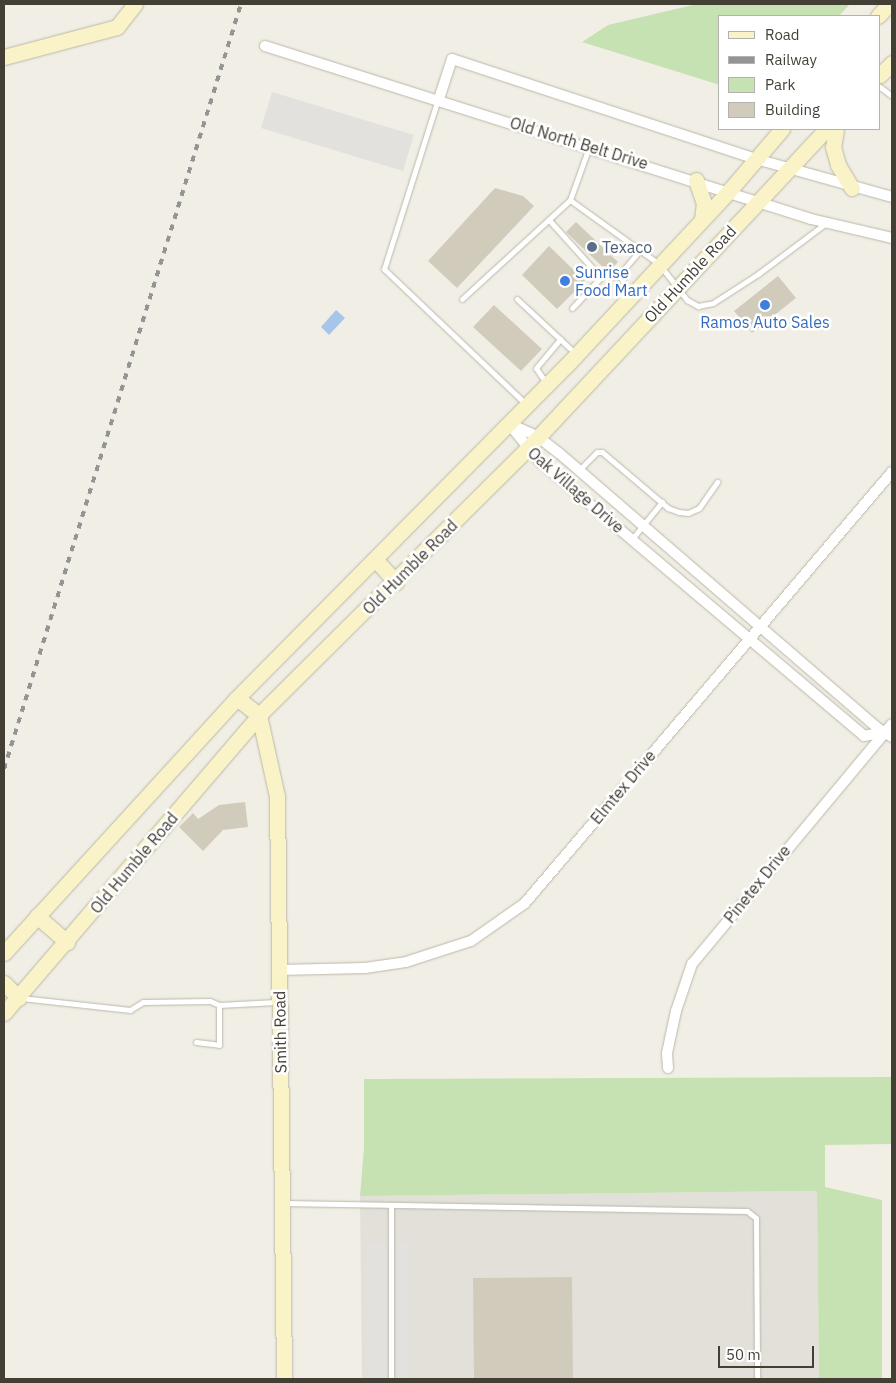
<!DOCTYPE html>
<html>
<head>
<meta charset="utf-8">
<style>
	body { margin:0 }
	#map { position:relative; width:896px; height:1383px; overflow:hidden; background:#f1efe5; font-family:"IBM Plex Sans",sans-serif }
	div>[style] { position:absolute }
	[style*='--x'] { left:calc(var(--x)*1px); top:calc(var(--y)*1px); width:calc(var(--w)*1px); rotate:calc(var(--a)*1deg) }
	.industrial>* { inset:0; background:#e3e0da }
	.green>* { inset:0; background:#c6e1b2 }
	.parking>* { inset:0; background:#e2e1dd }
	.water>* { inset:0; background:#a7c5e8 }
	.building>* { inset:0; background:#d1cbbc }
	.roads { filter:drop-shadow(0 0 1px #bbb7a9) drop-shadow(0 0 1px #bbb7a9) }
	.lane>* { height:5px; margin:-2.5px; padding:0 2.5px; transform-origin:2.5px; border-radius:2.5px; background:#fff }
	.street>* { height:10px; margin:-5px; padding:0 5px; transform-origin:5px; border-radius:5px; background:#fff }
	.secondary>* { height:15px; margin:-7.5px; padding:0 7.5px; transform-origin:7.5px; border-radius:7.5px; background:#f9f3c7 }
	.rail>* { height:4px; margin-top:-2px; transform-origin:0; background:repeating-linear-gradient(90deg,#949494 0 6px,transparent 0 12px) }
	.dots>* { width:14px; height:14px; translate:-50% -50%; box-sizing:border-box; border:2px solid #fff; border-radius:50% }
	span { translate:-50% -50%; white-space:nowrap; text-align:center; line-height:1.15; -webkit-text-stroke:5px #fff; paint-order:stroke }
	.street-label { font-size:16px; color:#433f35 }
	.service-label { font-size:16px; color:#4e5e75 }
	.left { translate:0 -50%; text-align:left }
	.shop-label { font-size:16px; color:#366cbe }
	.frame { position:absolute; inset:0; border:5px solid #433f35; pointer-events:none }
	.legend { position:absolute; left:718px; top:15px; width:162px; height:115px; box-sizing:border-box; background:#fff; border:1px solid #b4b2ae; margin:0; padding:6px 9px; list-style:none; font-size:15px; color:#433f35 }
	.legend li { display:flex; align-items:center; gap:10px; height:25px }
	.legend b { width:25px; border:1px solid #b4b2ae }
	.scale { position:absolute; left:718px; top:1346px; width:96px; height:22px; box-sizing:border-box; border:2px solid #433f35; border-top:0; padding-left:6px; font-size:15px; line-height:18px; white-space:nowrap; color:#433f35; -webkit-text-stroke:4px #fff; paint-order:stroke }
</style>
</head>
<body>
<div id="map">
	<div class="industrial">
		<div style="clip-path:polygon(817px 1191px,819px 1379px,362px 1379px,360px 1196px)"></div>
	</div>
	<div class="green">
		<div style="clip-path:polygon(697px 4px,850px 4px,839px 16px,720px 16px,720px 85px,582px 42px,608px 25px)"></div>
		<div style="clip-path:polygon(892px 1077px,892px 1144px,825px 1145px,825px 1187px,882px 1200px,882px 1379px,819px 1379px,817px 1191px,360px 1196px,364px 1148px,364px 1079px)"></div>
	</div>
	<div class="parking">
		<div style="clip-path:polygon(272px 92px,414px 135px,403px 171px,261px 128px)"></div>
		<div style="clip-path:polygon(367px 1243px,410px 1243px,410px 1379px,368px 1379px)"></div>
	</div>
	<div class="water">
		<div style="clip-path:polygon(336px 310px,345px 318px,329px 335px,321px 327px)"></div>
	</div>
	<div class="building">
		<div style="clip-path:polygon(495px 188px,523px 196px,534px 206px,457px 288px,428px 261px)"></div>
		<div style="clip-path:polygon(576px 222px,618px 262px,608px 272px,566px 232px)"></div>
		<div style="clip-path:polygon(549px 246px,585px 281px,557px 309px,522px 275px)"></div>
		<div style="clip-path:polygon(778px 276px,796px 298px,752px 333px,734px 311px)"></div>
		<div style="clip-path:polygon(494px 305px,542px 349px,521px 371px,473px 327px)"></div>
		<div style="clip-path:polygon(245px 802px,248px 827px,223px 830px,203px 851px,179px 827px,193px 813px,198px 819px,219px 805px)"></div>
		<div style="clip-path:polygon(572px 1277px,573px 1379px,474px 1379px,473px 1278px)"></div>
	</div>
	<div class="roads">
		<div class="lane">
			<div style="--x:880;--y:87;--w:15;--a:37"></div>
			<div style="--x:438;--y:99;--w:178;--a:107.6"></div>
			<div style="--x:384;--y:269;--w:196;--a:43.6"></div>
			<div style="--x:570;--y:200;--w:110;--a:35.7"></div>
			<div style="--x:659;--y:264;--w:46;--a:52.1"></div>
			<div style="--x:687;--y:300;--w:13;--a:29"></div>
			<div style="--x:698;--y:306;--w:15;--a:-11"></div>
			<div style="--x:713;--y:303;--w:54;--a:-32.8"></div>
			<div style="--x:758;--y:274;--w:85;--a:-36.9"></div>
			<div style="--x:549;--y:220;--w:69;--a:48"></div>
			<div style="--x:595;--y:271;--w:9;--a:36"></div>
			<div style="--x:602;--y:276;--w:18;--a:3"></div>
			<div style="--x:628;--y:297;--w:24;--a:-109"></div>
			<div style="--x:620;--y:274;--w:31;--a:-50"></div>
			<div style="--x:462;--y:299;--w:147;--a:-42.5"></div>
			<div style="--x:570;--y:200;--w:56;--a:-70.3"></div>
			<div style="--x:517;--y:299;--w:81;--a:43"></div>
			<div style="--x:572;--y:308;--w:44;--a:-46.8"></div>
			<div style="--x:547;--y:384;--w:19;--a:-125"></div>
			<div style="--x:536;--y:368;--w:38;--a:-50"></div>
			<div style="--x:579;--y:470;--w:25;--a:-45"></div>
			<div style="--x:597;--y:452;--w:5;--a:0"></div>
			<div style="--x:602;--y:452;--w:87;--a:40.3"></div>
			<div style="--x:668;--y:508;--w:12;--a:20"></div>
			<div style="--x:679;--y:512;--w:9;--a:6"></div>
			<div style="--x:688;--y:513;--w:12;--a:-24"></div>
			<div style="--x:699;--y:508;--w:32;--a:-55"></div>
			<div style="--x:632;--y:539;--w:48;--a:-51"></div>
			<div style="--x:21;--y:998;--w:110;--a:6.3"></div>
			<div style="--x:130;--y:1010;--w:15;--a:-32"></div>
			<div style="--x:143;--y:1002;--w:67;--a:-0.9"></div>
			<div style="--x:210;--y:1001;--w:10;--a:24"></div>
			<div style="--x:219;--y:1005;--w:57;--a:-3"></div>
			<div style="--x:196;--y:1042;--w:23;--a:7"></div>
			<div style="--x:219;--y:1045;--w:40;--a:-90"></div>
			<div style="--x:283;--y:1203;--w:464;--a:1"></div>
			<div style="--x:747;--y:1211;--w:11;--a:38"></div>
			<div style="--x:756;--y:1218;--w:161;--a:89.6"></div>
			<div style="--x:391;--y:1379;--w:174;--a:-90"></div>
		</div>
		<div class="street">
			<div style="--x:265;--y:46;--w:573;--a:17.58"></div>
			<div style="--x:811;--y:219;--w:83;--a:13.2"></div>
			<div style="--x:439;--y:99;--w:42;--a:-72"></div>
			<div style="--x:452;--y:59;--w:320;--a:18.2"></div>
			<div style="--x:756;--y:159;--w:141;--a:15.6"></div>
			<div style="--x:510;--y:424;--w:30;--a:24"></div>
			<div style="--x:537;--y:436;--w:28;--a:38"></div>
			<div style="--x:559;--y:453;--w:419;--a:40.8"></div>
			<div style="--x:876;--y:727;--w:19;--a:32"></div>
			<div style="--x:510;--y:425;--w:48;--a:51"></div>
			<div style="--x:540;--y:462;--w:424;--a:40.2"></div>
			<div style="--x:864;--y:736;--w:21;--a:-11"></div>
			<div style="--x:279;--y:970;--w:86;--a:-1.3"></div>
			<div style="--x:365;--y:968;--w:41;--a:-8.3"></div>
			<div style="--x:406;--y:962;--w:68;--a:-17.9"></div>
			<div style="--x:471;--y:941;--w:66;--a:-35.1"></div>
			<div style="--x:525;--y:903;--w:566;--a:-49.59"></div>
			<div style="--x:668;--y:1068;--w:15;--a:-94"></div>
			<div style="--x:667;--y:1053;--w:43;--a:-77.9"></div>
			<div style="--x:676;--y:1011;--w:50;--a:-71.2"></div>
			<div style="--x:692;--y:964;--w:312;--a:-50.2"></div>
		</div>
		<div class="secondary">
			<div style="--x:878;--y:16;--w:16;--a:-47"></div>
			<div style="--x:4;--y:57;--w:117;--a:-14.9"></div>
			<div style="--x:117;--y:27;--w:29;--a:-52"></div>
			<div style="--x:880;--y:75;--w:17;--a:-45"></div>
			<div style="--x:836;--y:129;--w:18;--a:99"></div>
			<div style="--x:833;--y:147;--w:19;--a:74"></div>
			<div style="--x:838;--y:165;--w:27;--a:59"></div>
			<div style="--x:696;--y:180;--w:24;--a:71"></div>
			<div style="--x:704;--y:203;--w:16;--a:97"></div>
			<div style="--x:376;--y:560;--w:30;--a:48"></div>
			<div style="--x:237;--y:698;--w:28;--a:38"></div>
			<div style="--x:259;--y:715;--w:83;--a:77.5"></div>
			<div style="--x:277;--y:796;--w:583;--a:89.31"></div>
			<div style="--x:37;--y:916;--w:40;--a:41"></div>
			<div style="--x:4;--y:953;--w:345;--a:-47.6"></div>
			<div style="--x:237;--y:698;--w:467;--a:-45.3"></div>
			<div style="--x:566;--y:366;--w:239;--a:-47"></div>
			<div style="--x:729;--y:191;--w:82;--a:-49.5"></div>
			<div style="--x:4;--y:983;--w:21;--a:45"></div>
			<div style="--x:4;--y:1013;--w:392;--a:-49.4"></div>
			<div style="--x:259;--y:715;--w:378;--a:-44.8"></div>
			<div style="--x:527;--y:449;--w:438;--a:-46.9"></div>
		</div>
	</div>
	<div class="rail">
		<div style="--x:4;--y:769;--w:801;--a:-72.79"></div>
	</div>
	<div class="dots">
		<div style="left:592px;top:247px;background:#5c6f8a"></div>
		<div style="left:565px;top:281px;background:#3f7fe0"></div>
		<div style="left:765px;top:305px;background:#3f7fe0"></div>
	</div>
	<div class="street-label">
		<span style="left:579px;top:143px;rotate:17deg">Old North Belt Drive</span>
		<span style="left:690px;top:274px;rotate:-47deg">Old Humble Road</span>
		<span style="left:576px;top:490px;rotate:41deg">Oak Village Drive</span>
		<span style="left:410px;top:567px;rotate:-45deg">Old Humble Road</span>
		<span style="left:623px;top:787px;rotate:-50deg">Elmtex Drive</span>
		<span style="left:134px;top:863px;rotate:-50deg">Old Humble Road</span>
		<span style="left:757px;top:884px;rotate:-51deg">Pinetex Drive</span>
		<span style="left:280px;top:1032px;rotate:-91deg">Smith Road</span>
	</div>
	<div class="service-label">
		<span class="left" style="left:602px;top:247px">Texaco</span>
	</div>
	<div class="shop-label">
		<span class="left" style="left:575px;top:281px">Sunrise<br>Food Mart</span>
		<span style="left:765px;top:322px">Ramos Auto Sales</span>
	</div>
	<div class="frame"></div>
	<ul class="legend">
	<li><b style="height:6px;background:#f9f3c7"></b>Road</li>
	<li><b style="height:6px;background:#949494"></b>Railway</li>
	<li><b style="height:14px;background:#c6e1b2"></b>Park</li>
	<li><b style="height:14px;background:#d1cbbc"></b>Building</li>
	</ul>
	<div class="scale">50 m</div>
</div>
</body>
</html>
